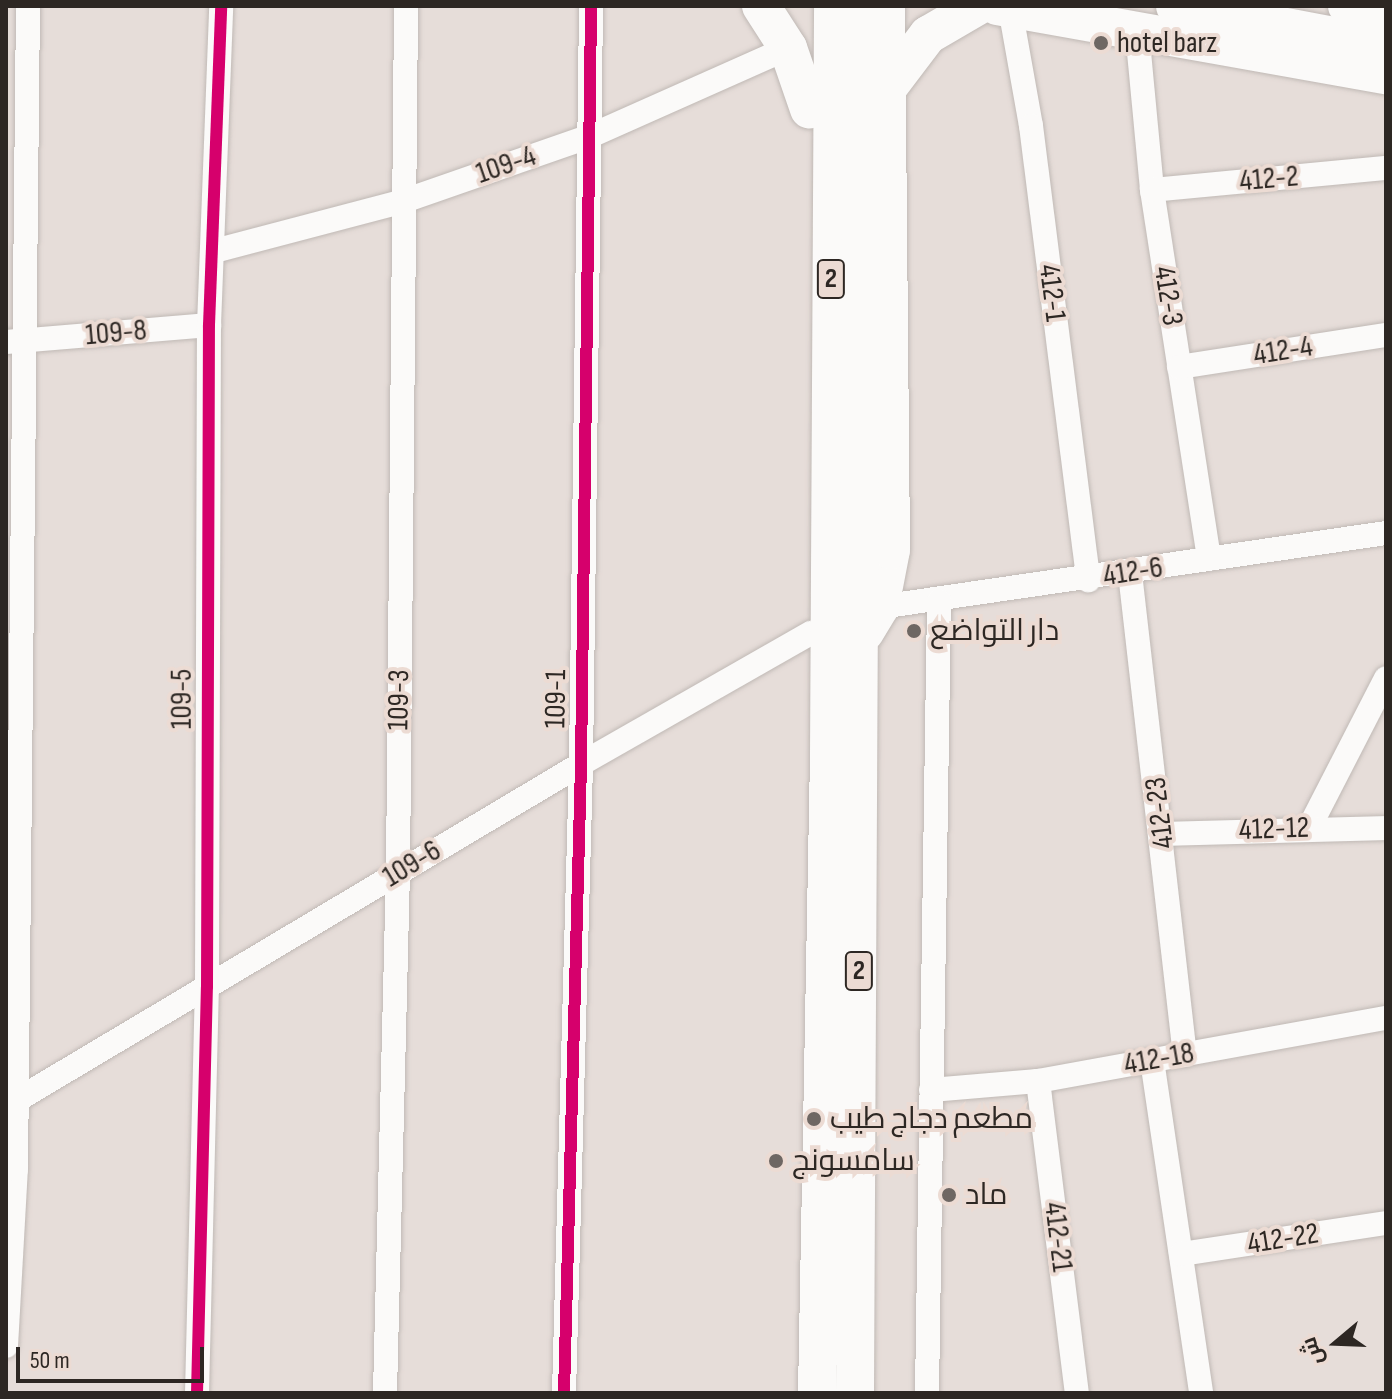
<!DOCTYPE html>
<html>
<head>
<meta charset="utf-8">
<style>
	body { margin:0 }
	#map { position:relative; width:1392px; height:1399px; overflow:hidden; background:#e6ddd9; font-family:"Sofia Sans Condensed",Cairo,sans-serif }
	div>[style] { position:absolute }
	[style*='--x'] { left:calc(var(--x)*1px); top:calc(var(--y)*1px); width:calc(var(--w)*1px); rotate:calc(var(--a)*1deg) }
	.roads { filter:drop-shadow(0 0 2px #c0b9b5) drop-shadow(0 0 2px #c0b9b5) }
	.minor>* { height:24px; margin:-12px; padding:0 12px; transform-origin:12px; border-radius:12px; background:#fbfaf9 }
	.primary>* { height:38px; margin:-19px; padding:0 19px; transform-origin:19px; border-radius:19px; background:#fbfaf9 }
	.cycleway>* { height:12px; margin:-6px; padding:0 6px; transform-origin:6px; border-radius:6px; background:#d6006c }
	.dots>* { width:22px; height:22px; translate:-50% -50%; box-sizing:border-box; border:4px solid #ecdbd3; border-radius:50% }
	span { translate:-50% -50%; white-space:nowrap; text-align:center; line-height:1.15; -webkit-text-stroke:8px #ecdbd3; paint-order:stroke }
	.shield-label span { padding:2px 6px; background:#ecdbd3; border:2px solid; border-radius:6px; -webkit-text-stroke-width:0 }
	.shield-label { font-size:28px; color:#2d2723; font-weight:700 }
	.poi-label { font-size:30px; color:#2d2723 }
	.left { translate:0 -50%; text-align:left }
	.street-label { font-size:30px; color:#2d2723 }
	.frame { position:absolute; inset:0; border:8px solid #2d2723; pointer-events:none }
	.north { position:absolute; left:1296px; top:1303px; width:80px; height:80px; -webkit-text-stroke:6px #ecdbd3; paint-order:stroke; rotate:251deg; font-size:22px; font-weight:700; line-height:32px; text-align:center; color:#2d2723 }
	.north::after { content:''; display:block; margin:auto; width:28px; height:36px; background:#2d2723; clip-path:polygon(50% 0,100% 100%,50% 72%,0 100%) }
	.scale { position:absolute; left:16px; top:1347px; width:188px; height:36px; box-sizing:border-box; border:4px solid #2d2723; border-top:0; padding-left:10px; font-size:24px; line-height:28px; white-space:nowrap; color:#2d2723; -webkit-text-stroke:6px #ecdbd3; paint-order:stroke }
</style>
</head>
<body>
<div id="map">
	<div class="roads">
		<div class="minor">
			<div style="--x:1010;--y:8;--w:120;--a:79.9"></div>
			<div style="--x:1031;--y:126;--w:458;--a:82.8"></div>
			<div style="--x:1137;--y:31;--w:160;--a:84.6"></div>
			<div style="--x:1152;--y:190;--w:373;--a:81.2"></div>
			<div style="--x:1152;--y:190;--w:235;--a:-5.4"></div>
			<div style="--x:214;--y:251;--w:196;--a:-14.7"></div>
			<div style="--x:404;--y:201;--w:195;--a:-19.2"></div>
			<div style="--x:588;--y:137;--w:219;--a:-24"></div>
			<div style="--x:6;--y:342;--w:204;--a:-4.8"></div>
			<div style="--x:1179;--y:367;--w:209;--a:-8.8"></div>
			<div style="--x:1130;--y:573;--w:485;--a:83.5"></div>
			<div style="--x:880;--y:607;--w:511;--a:-8.32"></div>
			<div style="--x:1310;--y:826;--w:166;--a:-62.8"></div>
			<div style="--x:1163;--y:834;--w:223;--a:-1.5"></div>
			<div style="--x:1152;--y:1060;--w:337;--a:81.6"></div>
			<div style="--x:1038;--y:1081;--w:314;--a:82.9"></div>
			<div style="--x:931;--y:1090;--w:107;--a:-4.8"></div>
			<div style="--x:1038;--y:1081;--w:354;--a:-10.3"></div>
			<div style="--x:17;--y:1100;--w:656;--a:-30.78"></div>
			<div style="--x:581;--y:764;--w:265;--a:-29.7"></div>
			<div style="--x:1181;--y:1254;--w:207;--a:-8.6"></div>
			<div style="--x:6;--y:1346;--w:177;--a:-86.8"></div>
			<div style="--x:16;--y:1169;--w:1163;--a:-89.41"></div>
			<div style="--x:197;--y:1393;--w:406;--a:-88.6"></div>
			<div style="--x:207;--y:987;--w:662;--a:-89.83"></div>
			<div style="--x:209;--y:325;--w:319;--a:-87.8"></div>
			<div style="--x:385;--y:1393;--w:520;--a:-88.57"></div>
			<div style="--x:398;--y:873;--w:867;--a:-89.47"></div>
			<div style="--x:564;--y:1393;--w:629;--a:-88.45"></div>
			<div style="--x:581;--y:764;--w:758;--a:-89.24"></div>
			<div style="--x:927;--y:1393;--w:792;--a:-89.13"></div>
		</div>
		<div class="primary">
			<div style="--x:761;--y:6;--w:50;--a:57.3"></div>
			<div style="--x:788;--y:48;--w:65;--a:71"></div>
			<div style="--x:997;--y:6;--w:395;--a:10.1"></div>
			<div style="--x:1175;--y:6;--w:215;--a:10.7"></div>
			<div style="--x:1347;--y:6;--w:40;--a:12"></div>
			<div style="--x:890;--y:85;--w:63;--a:-52.8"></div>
			<div style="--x:928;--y:35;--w:58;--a:-30.1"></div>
			<div style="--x:865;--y:632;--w:29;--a:-59"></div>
			<div style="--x:880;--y:607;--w:58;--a:-79.1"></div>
			<div style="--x:891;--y:550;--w:544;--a:-90.53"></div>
			<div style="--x:817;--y:1393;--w:638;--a:-88.92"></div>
			<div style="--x:829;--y:755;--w:749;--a:-89.69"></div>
			<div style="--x:855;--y:1393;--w:1387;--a:-89.71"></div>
		</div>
	</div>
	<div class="cycleway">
		<div style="--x:197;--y:1393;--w:406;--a:-88.6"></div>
		<div style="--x:207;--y:987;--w:662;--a:-89.83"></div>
		<div style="--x:209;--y:325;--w:319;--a:-87.8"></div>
		<div style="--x:564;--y:1393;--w:629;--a:-88.45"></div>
		<div style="--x:581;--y:764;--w:758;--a:-89.24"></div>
	</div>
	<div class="dots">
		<div style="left:1101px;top:43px;background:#6e6763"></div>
		<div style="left:914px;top:631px;background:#6e6763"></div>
		<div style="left:814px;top:1119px;background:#6e6763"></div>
		<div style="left:776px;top:1161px;background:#6e6763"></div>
		<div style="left:949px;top:1195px;background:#6e6763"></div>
	</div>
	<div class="shield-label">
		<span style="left:831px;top:279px">2</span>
		<span style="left:859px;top:971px">2</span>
	</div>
	<div class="poi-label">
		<span class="left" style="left:1117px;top:43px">hotel barz</span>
		<span class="left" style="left:930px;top:631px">دار التواضع</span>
		<span class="left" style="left:830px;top:1119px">مطعم دجاج طيب</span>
		<span class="left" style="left:792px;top:1161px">سامسونج</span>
		<span class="left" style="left:965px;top:1195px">ماد</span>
	</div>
	<div class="street-label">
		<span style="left:506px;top:165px;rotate:-19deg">109-4</span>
		<span style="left:1269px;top:179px;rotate:-5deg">412-2</span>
		<span style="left:1052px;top:293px;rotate:83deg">412-1</span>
		<span style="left:1168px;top:296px;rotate:81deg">412-3</span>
		<span style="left:116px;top:333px;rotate:-5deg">109-8</span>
		<span style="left:1283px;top:351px;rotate:-9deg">412-4</span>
		<span style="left:1133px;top:572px;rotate:-9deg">412-6</span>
		<span style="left:182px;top:699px;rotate:-90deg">109-5</span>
		<span style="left:556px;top:699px;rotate:-89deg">109-1</span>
		<span style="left:399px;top:700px;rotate:-89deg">109-3</span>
		<span style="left:1160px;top:813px;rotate:-97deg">412-23</span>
		<span style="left:1274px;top:829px;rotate:-2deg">412-12</span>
		<span style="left:412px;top:864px;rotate:-31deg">109-6</span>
		<span style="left:1159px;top:1059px;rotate:-10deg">412-18</span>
		<span style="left:1058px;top:1237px;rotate:83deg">412-21</span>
		<span style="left:1283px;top:1239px;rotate:-9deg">412-22</span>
	</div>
	<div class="frame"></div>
	<div class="north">ش</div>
	<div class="scale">50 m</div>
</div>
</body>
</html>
